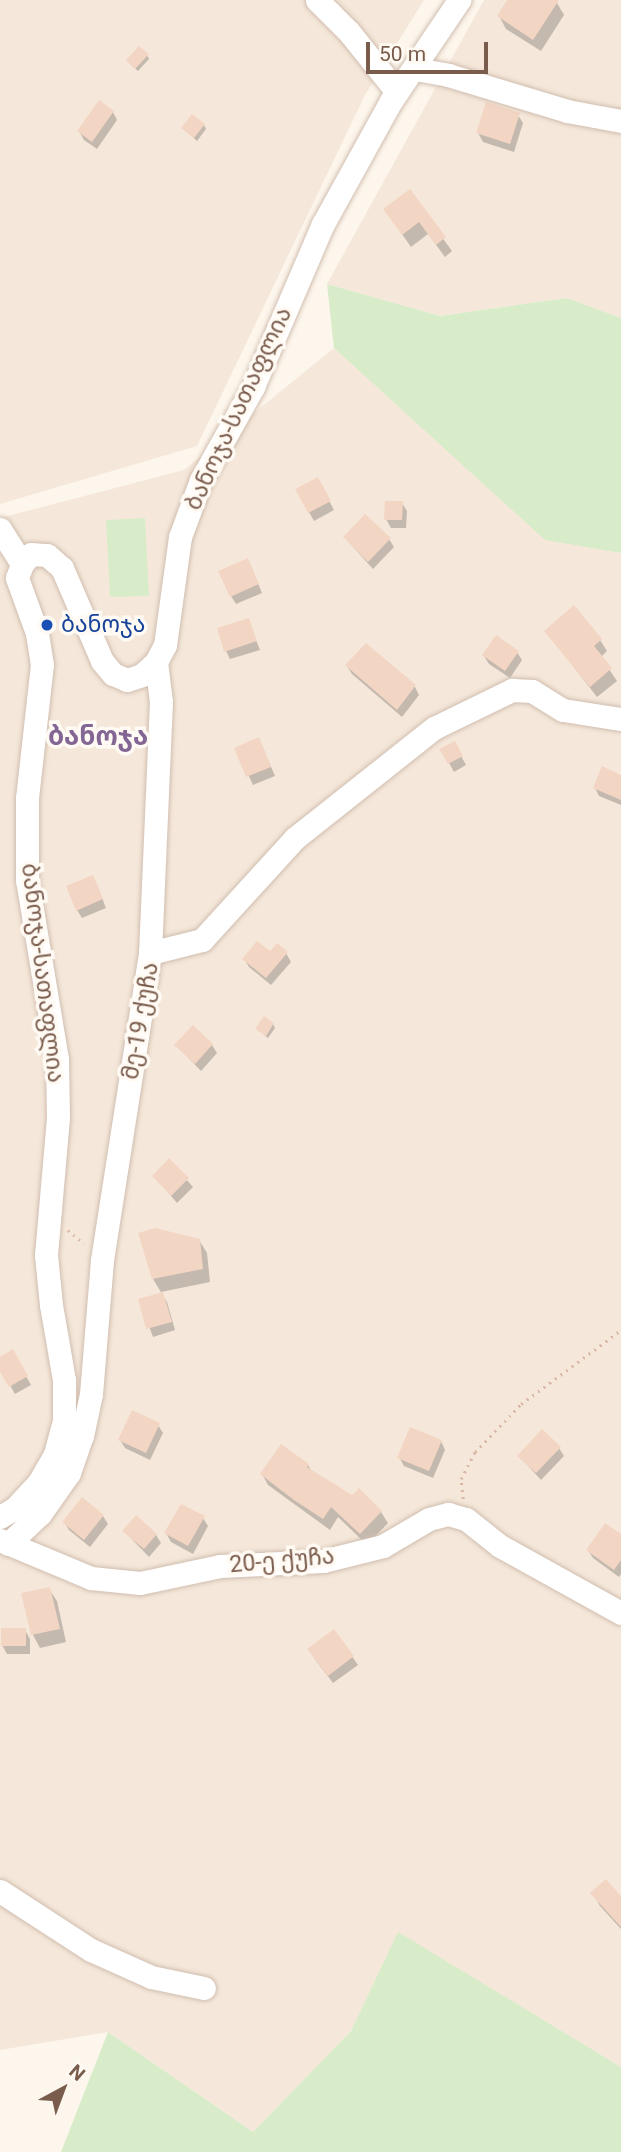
<!DOCTYPE html>
<html>
<head>
<meta charset="utf-8">
<style>
	body { margin:0 }
	#map { position:relative; width:621px; height:2152px; overflow:hidden; background:#fdf6ec; font-family:Roboto,"Noto Sans Georgian",sans-serif }
	div>[style] { position:absolute }
	[style*='--x'] { left:calc(var(--x)*1px); top:calc(var(--y)*1px); width:calc(var(--w)*1px); rotate:calc(var(--a)*1deg) }
	.residential>* { inset:0; background:#f5e8da }
	.green>* { inset:0; background:#d8ecc9 }
	.shadow>* { inset:0; background:#0003 }
	.building>* { inset:0; background:#f3d5c3 }
	.path>* { height:2.5px; margin-top:-1.25px; transform-origin:0; background:repeating-linear-gradient(90deg,#d9b8a5 0 2px,transparent 0 7px) }
	.roads { filter:drop-shadow(0 0 2px #d1beb0) drop-shadow(0 0 2px #d1beb0) }
	.minor>* { height:23px; margin:-11.5px; padding:0 11.5px; transform-origin:11.5px; border-radius:11.5px; background:#fff }
	.dots>* { width:19px; height:19px; translate:-50% -50%; box-sizing:border-box; border:4px solid #fffaf3; border-radius:50% }
	span { translate:-50% -50%; white-space:nowrap; text-align:center; line-height:1.15; -webkit-text-stroke:7px #fffaf3; paint-order:stroke }
	.street-label { font-size:23px; color:#7a5c4d }
	.transit-label { font-size:23px; color:#164399 }
	.left { translate:0 -50%; text-align:left }
	.quarter-label { font-size:26px; color:#846695; font-weight:700 }
	.north { position:absolute; left:28px; top:2054px; width:70px; height:70px; -webkit-text-stroke:5px #fffaf3; paint-order:stroke; rotate:41deg; font-size:19px; font-weight:700; line-height:28px; text-align:center; color:#7a5c4d }
	.north::after { content:''; display:block; margin:auto; width:24px; height:32px; background:#7a5c4d; clip-path:polygon(50% 0,100% 100%,50% 72%,0 100%) }
	.scale { position:absolute; left:366px; top:42px; width:122px; height:32px; box-sizing:border-box; border:4px solid #7a5c4d; border-top:0; padding-left:9px; font-size:21px; line-height:24px; white-space:nowrap; color:#7a5c4d; -webkit-text-stroke:5px #fffaf3; paint-order:stroke }
</style>
</head>
<body>
<div id="map">
	<div class="residential">
		<div style="clip-path:polygon(0 0,424px 0,365px 95px,197px 446px,0 504px)"></div>
		<div style="clip-path:polygon(484px 0,621px 0,621px 318px,567px 298px,440px 316px,327px 284px)"></div>
		<div style="clip-path:polygon(334px 348px,545px 539px,621px 553px,621px 2067px,398px 1933px,351px 2031px,253px 2132px,108px 2032px,0 2050px,0 518px,184px 470px)"></div>
	</div>
	<div class="green">
		<div style="clip-path:polygon(327px 284px,440px 316px,567px 298px,621px 318px,621px 553px,545px 540px,334px 348px)"></div>
		<div style="clip-path:polygon(145px 518px,149px 596px,110px 597px,106px 520px)"></div>
		<div style="clip-path:polygon(398px 1932px,621px 2067px,621px 2152px,61px 2152px,108px 2032px,253px 2132px,351px 2031px)"></div>
	</div>
	<div class="shadow">
		<div style="clip-path:polygon(509px 0,557px 3px,564px 15px,541px 51px,506px 29px,499px 16px)"></div>
		<div style="clip-path:polygon(147px 55px,149px 59px,138px 71px,130px 64px)"></div>
		<div style="clip-path:polygon(113px 112px,117px 120px,97px 149px,84px 140px,79px 131px)"></div>
		<div style="clip-path:polygon(518px 115px,523px 123px,514px 152px,483px 142px,478px 133px)"></div>
		<div style="clip-path:polygon(204px 125px,206px 129px,197px 141px,183px 128px)"></div>
		<div style="clip-path:polygon(409px 192px,452px 251px,445px 257px,428px 234px,411px 247px,385px 210px)"></div>
		<div style="clip-path:polygon(318px 480px,334px 510px,314px 521px,309px 512px)"></div>
		<div style="clip-path:polygon(402px 503px,407px 511px,406px 528px,391px 528px,386px 519px)"></div>
		<div style="clip-path:polygon(345px 538px,389px 539px,394px 547px,373px 569px)"></div>
		<div style="clip-path:polygon(252px 569px,262px 593px,236px 604px,231px 596px)"></div>
		<div style="clip-path:polygon(248px 620px,260px 650px,230px 659px,226px 651px)"></div>
		<div style="clip-path:polygon(546px 631px,600px 640px,607px 651px,601px 657px,617px 681px,597px 697px)"></div>
		<div style="clip-path:polygon(517px 652px,522px 660px,510px 678px,489px 664px,484px 656px)"></div>
		<div style="clip-path:polygon(347px 666px,415px 687px,419px 695px,402px 717px,352px 674px)"></div>
		<div style="clip-path:polygon(454px 743px,466px 765px,454px 772px,442px 750px)"></div>
		<div style="clip-path:polygon(263px 748px,275px 776px,253px 785px,236px 749px)"></div>
		<div style="clip-path:polygon(621px 776px,621px 805px,599px 796px,595px 788px)"></div>
		<div style="clip-path:polygon(97px 885px,106px 908px,82px 918px,77px 910px)"></div>
		<div style="clip-path:polygon(286px 953px,291px 962px,271px 985px,249px 967px,244px 959px)"></div>
		<div style="clip-path:polygon(273px 1024px,275px 1028px,268px 1038px,257px 1029px)"></div>
		<div style="clip-path:polygon(212px 1045px,217px 1053px,201px 1071px,177px 1046px)"></div>
		<div style="clip-path:polygon(169px 1160px,193px 1187px,177px 1203px,154px 1176px)"></div>
		<div style="clip-path:polygon(199px 1240px,207px 1253px,210px 1282px,161px 1292px,167px 1302px,175px 1330px,153px 1337px,140px 1301px,162px 1294px,153px 1279px)"></div>
		<div style="clip-path:polygon(12px 1352px,31px 1385px,15px 1394px,0 1368px,0 1359px)"></div>
		<div style="clip-path:polygon(158px 1425px,163px 1433px,150px 1460px,125px 1448px,120px 1440px)"></div>
		<div style="clip-path:polygon(441px 1441px,445px 1450px,433px 1478px,404px 1466px,399px 1457px)"></div>
		<div style="clip-path:polygon(559px 1448px,564px 1456px,541px 1480px,519px 1456px)"></div>
		<div style="clip-path:polygon(308px 1465px,312px 1472px,352px 1498px,381px 1512px,388px 1523px,367px 1545px,338px 1517px,330px 1530px,268px 1485px,262px 1474px)"></div>
		<div style="clip-path:polygon(103px 1516px,108px 1524px,90px 1547px,69px 1530px,64px 1522px)"></div>
		<div style="clip-path:polygon(203px 1518px,208px 1526px,193px 1554px,171px 1542px,166px 1533px)"></div>
		<div style="clip-path:polygon(124px 1531px,156px 1535px,161px 1543px,149px 1557px)"></div>
		<div style="clip-path:polygon(621px 1536px,621px 1574px,619px 1577px,593px 1558px,588px 1550px)"></div>
		<div style="clip-path:polygon(49px 1589px,57px 1601px,66px 1642px,40px 1648px,33px 1635px,23px 1594px)"></div>
		<div style="clip-path:polygon(25px 1630px,30px 1639px,30px 1654px,7px 1654px,2px 1645px)"></div>
		<div style="clip-path:polygon(334px 1631px,358px 1665px,333px 1683px,314px 1658px)"></div>
		<div style="clip-path:polygon(593px 1893px,621px 1899px,621px 1929px,600px 1906px)"></div>
	</div>
	<div class="building">
		<div style="clip-path:polygon(507px 0,559px 0,533px 40px,497px 16px)"></div>
		<div style="clip-path:polygon(139px 46px,149px 54px,135px 69px,126px 60px)"></div>
		<div style="clip-path:polygon(99px 100px,114px 111px,92px 142px,77px 131px)"></div>
		<div style="clip-path:polygon(486px 102px,520px 113px,510px 144px,476px 133px)"></div>
		<div style="clip-path:polygon(192px 114px,205px 124px,194px 138px,181px 128px)"></div>
		<div style="clip-path:polygon(410px 189px,446px 237px,436px 245px,419px 222px,402px 235px,383px 209px)"></div>
		<div style="clip-path:polygon(318px 477px,331px 501px,308px 513px,295px 489px)"></div>
		<div style="clip-path:polygon(385px 501px,403px 501px,402px 520px,384px 520px)"></div>
		<div style="clip-path:polygon(365px 514px,391px 538px,368px 562px,343px 537px)"></div>
		<div style="clip-path:polygon(248px 558px,259px 584px,230px 597px,218px 571px)"></div>
		<div style="clip-path:polygon(574px 605px,602px 639px,594px 646px,612px 668px,590px 687px,544px 631px)"></div>
		<div style="clip-path:polygon(249px 618px,257px 641px,224px 652px,217px 628px)"></div>
		<div style="clip-path:polygon(496px 635px,519px 651px,505px 671px,482px 655px)"></div>
		<div style="clip-path:polygon(366px 643px,416px 685px,397px 710px,345px 665px)"></div>
		<div style="clip-path:polygon(259px 737px,271px 767px,246px 777px,234px 748px)"></div>
		<div style="clip-path:polygon(455px 741px,463px 756px,448px 764px,439px 749px)"></div>
		<div style="clip-path:polygon(602px 766px,621px 775px,621px 800px,593px 788px)"></div>
		<div style="clip-path:polygon(93px 875px,103px 899px,76px 911px,66px 886px)"></div>
		<div style="clip-path:polygon(257px 941px,270px 951px,277px 943px,288px 952px,266px 978px,242px 959px)"></div>
		<div style="clip-path:polygon(264px 1016px,274px 1023px,266px 1036px,255px 1029px)"></div>
		<div style="clip-path:polygon(193px 1025px,213px 1044px,195px 1064px,174px 1045px)"></div>
		<div style="clip-path:polygon(169px 1158px,189px 1178px,171px 1196px,152px 1176px)"></div>
		<div style="clip-path:polygon(155px 1228px,200px 1239px,203px 1269px,152px 1279px,138px 1233px)"></div>
		<div style="clip-path:polygon(163px 1292px,172px 1322px,146px 1329px,138px 1299px)"></div>
		<div style="clip-path:polygon(13px 1349px,28px 1376px,9px 1387px,0 1372px,0 1357px)"></div>
		<div style="clip-path:polygon(132px 1410px,160px 1423px,146px 1453px,118px 1440px)"></div>
		<div style="clip-path:polygon(410px 1427px,442px 1440px,429px 1471px,397px 1458px)"></div>
		<div style="clip-path:polygon(542px 1429px,561px 1447px,536px 1473px,517px 1456px)"></div>
		<div style="clip-path:polygon(281px 1444px,309px 1464px,307px 1467px,352px 1495px,359px 1488px,382px 1511px,360px 1534px,331px 1507px,323px 1519px,294px 1500px,260px 1474px)"></div>
		<div style="clip-path:polygon(82px 1497px,104px 1515px,84px 1540px,62px 1522px)"></div>
		<div style="clip-path:polygon(181px 1504px,205px 1516px,188px 1546px,164px 1533px)"></div>
		<div style="clip-path:polygon(136px 1515px,157px 1534px,144px 1549px,122px 1531px)"></div>
		<div style="clip-path:polygon(605px 1523px,621px 1534px,621px 1560px,614px 1570px,586px 1550px)"></div>
		<div style="clip-path:polygon(50px 1587px,60px 1629px,31px 1635px,21px 1593px)"></div>
		<div style="clip-path:polygon(1px 1628px,26px 1628px,26px 1646px,1px 1646px)"></div>
		<div style="clip-path:polygon(334px 1629px,354px 1656px,328px 1676px,307px 1649px)"></div>
		<div style="clip-path:polygon(606px 1879px,621px 1896px,621px 1927px,590px 1893px)"></div>
	</div>
	<div class="path">
		<div style="--x:68;--y:1230;--w:21;--a:41"></div>
		<div style="--x:463;--y:1499;--w:20;--a:-96"></div>
		<div style="--x:461;--y:1479;--w:30;--a:-63"></div>
		<div style="--x:475;--y:1452;--w:66;--a:-46.2"></div>
		<div style="--x:521;--y:1404;--w:124;--a:-36.5"></div>
	</div>
	<div class="roads">
		<div class="minor">
			<div style="--x:317;--y:0;--w:45;--a:45"></div>
			<div style="--x:349;--y:32;--w:77;--a:51.3"></div>
			<div style="--x:415;--y:69;--w:34;--a:10"></div>
			<div style="--x:448;--y:75;--w:124;--a:16.8"></div>
			<div style="--x:567;--y:111;--w:55;--a:10.5"></div>
			<div style="--x:0;--y:529;--w:41;--a:57.8"></div>
			<div style="--x:150;--y:953;--w:251;--a:-87.5"></div>
			<div style="--x:161;--y:702;--w:40;--a:-97.1"></div>
			<div style="--x:0;--y:1517;--w:17;--a:-31"></div>
			<div style="--x:15;--y:1508;--w:35;--a:-47"></div>
			<div style="--x:39;--y:1482;--w:32;--a:-60"></div>
			<div style="--x:55;--y:1454;--w:35;--a:-75"></div>
			<div style="--x:64;--y:1420;--w:40;--a:-90"></div>
			<div style="--x:64;--y:1380;--w:76;--a:-99.8"></div>
			<div style="--x:51;--y:1305;--w:50;--a:-95.7"></div>
			<div style="--x:46;--y:1255;--w:139;--a:-85"></div>
			<div style="--x:58;--y:1117;--w:58;--a:-91"></div>
			<div style="--x:57;--y:1059;--w:181;--a:-99.5"></div>
			<div style="--x:27;--y:880;--w:82;--a:-90"></div>
			<div style="--x:27;--y:798;--w:134;--a:-83.6"></div>
			<div style="--x:42;--y:665;--w:32;--a:-99"></div>
			<div style="--x:37;--y:633;--w:59;--a:-110"></div>
			<div style="--x:17;--y:578;--w:15;--a:-70"></div>
			<div style="--x:22;--y:564;--w:13;--a:-48"></div>
			<div style="--x:31;--y:554;--w:16;--a:4"></div>
			<div style="--x:47;--y:555;--w:20;--a:41"></div>
			<div style="--x:62;--y:568;--w:101;--a:66.7"></div>
			<div style="--x:102;--y:661;--w:17;--a:50"></div>
			<div style="--x:113;--y:674;--w:15;--a:23"></div>
			<div style="--x:127;--y:680;--w:16;--a:-18"></div>
			<div style="--x:142;--y:675;--w:19;--a:-43"></div>
			<div style="--x:156;--y:662;--w:19;--a:-62"></div>
			<div style="--x:165;--y:645;--w:109;--a:-82.1"></div>
			<div style="--x:180;--y:537;--w:61;--a:-69.8"></div>
			<div style="--x:201;--y:480;--w:107;--a:-60.8"></div>
			<div style="--x:253;--y:387;--w:177;--a:-66.8"></div>
			<div style="--x:323;--y:224;--w:141;--a:-61.1"></div>
			<div style="--x:391;--y:101;--w:122;--a:-56"></div>
			<div style="--x:0;--y:1540;--w:99;--a:22.7"></div>
			<div style="--x:91;--y:1578;--w:49;--a:5.8"></div>
			<div style="--x:140;--y:1583;--w:82;--a:-12"></div>
			<div style="--x:220;--y:1566;--w:103;--a:-2.8"></div>
			<div style="--x:323;--y:1561;--w:62;--a:-14"></div>
			<div style="--x:383;--y:1546;--w:53;--a:-30.4"></div>
			<div style="--x:429;--y:1519;--w:20;--a:-15"></div>
			<div style="--x:448;--y:1514;--w:19;--a:16"></div>
			<div style="--x:466;--y:1519;--w:43;--a:38.5"></div>
			<div style="--x:500;--y:1546;--w:138;--a:29"></div>
			<div style="--x:8;--y:1544;--w:44;--a:-43.2"></div>
			<div style="--x:40;--y:1514;--w:50;--a:-54.7"></div>
			<div style="--x:69;--y:1473;--w:39;--a:-71"></div>
			<div style="--x:82;--y:1436;--w:43;--a:-77.9"></div>
			<div style="--x:91;--y:1394;--w:134;--a:-85.3"></div>
			<div style="--x:102;--y:1260;--w:311;--a:-81.1"></div>
			<div style="--x:150;--y:953;--w:54;--a:-14"></div>
			<div style="--x:202;--y:940;--w:138;--a:-47.6"></div>
			<div style="--x:295;--y:838;--w:177;--a:-38.4"></div>
			<div style="--x:434;--y:728;--w:87;--a:-26"></div>
			<div style="--x:512;--y:690;--w:20;--a:3"></div>
			<div style="--x:532;--y:691;--w:36;--a:32"></div>
			<div style="--x:563;--y:710;--w:59;--a:8.8"></div>
			<div style="--x:0;--y:1891;--w:108;--a:33"></div>
			<div style="--x:91;--y:1950;--w:66;--a:24.2"></div>
			<div style="--x:151;--y:1977;--w:54;--a:11.7"></div>
		</div>
	</div>
	<div class="dots">
		<div style="left:47px;top:625px;background:#1a4fb4"></div>
	</div>
	<div class="street-label">
		<span style="left:239px;top:409px;rotate:-65deg">ბანოჯა-სათაფლია</span>
		<span style="left:42px;top:973px;rotate:83deg">ბანოჯა-სათაფლია</span>
		<span style="left:141px;top:1021px;rotate:-80deg">მე-19 ქუჩა</span>
		<span style="left:282px;top:1561px;rotate:-5deg">20-ე ქუჩა</span>
	</div>
	<div class="transit-label">
		<span class="left" style="left:61px;top:625px">ბანოჯა</span>
	</div>
	<div class="quarter-label">
		<span style="left:98px;top:737px">ბანოჯა</span>
	</div>
	<div class="north">N</div>
	<div class="scale">50 m</div>
</div>
</body>
</html>
